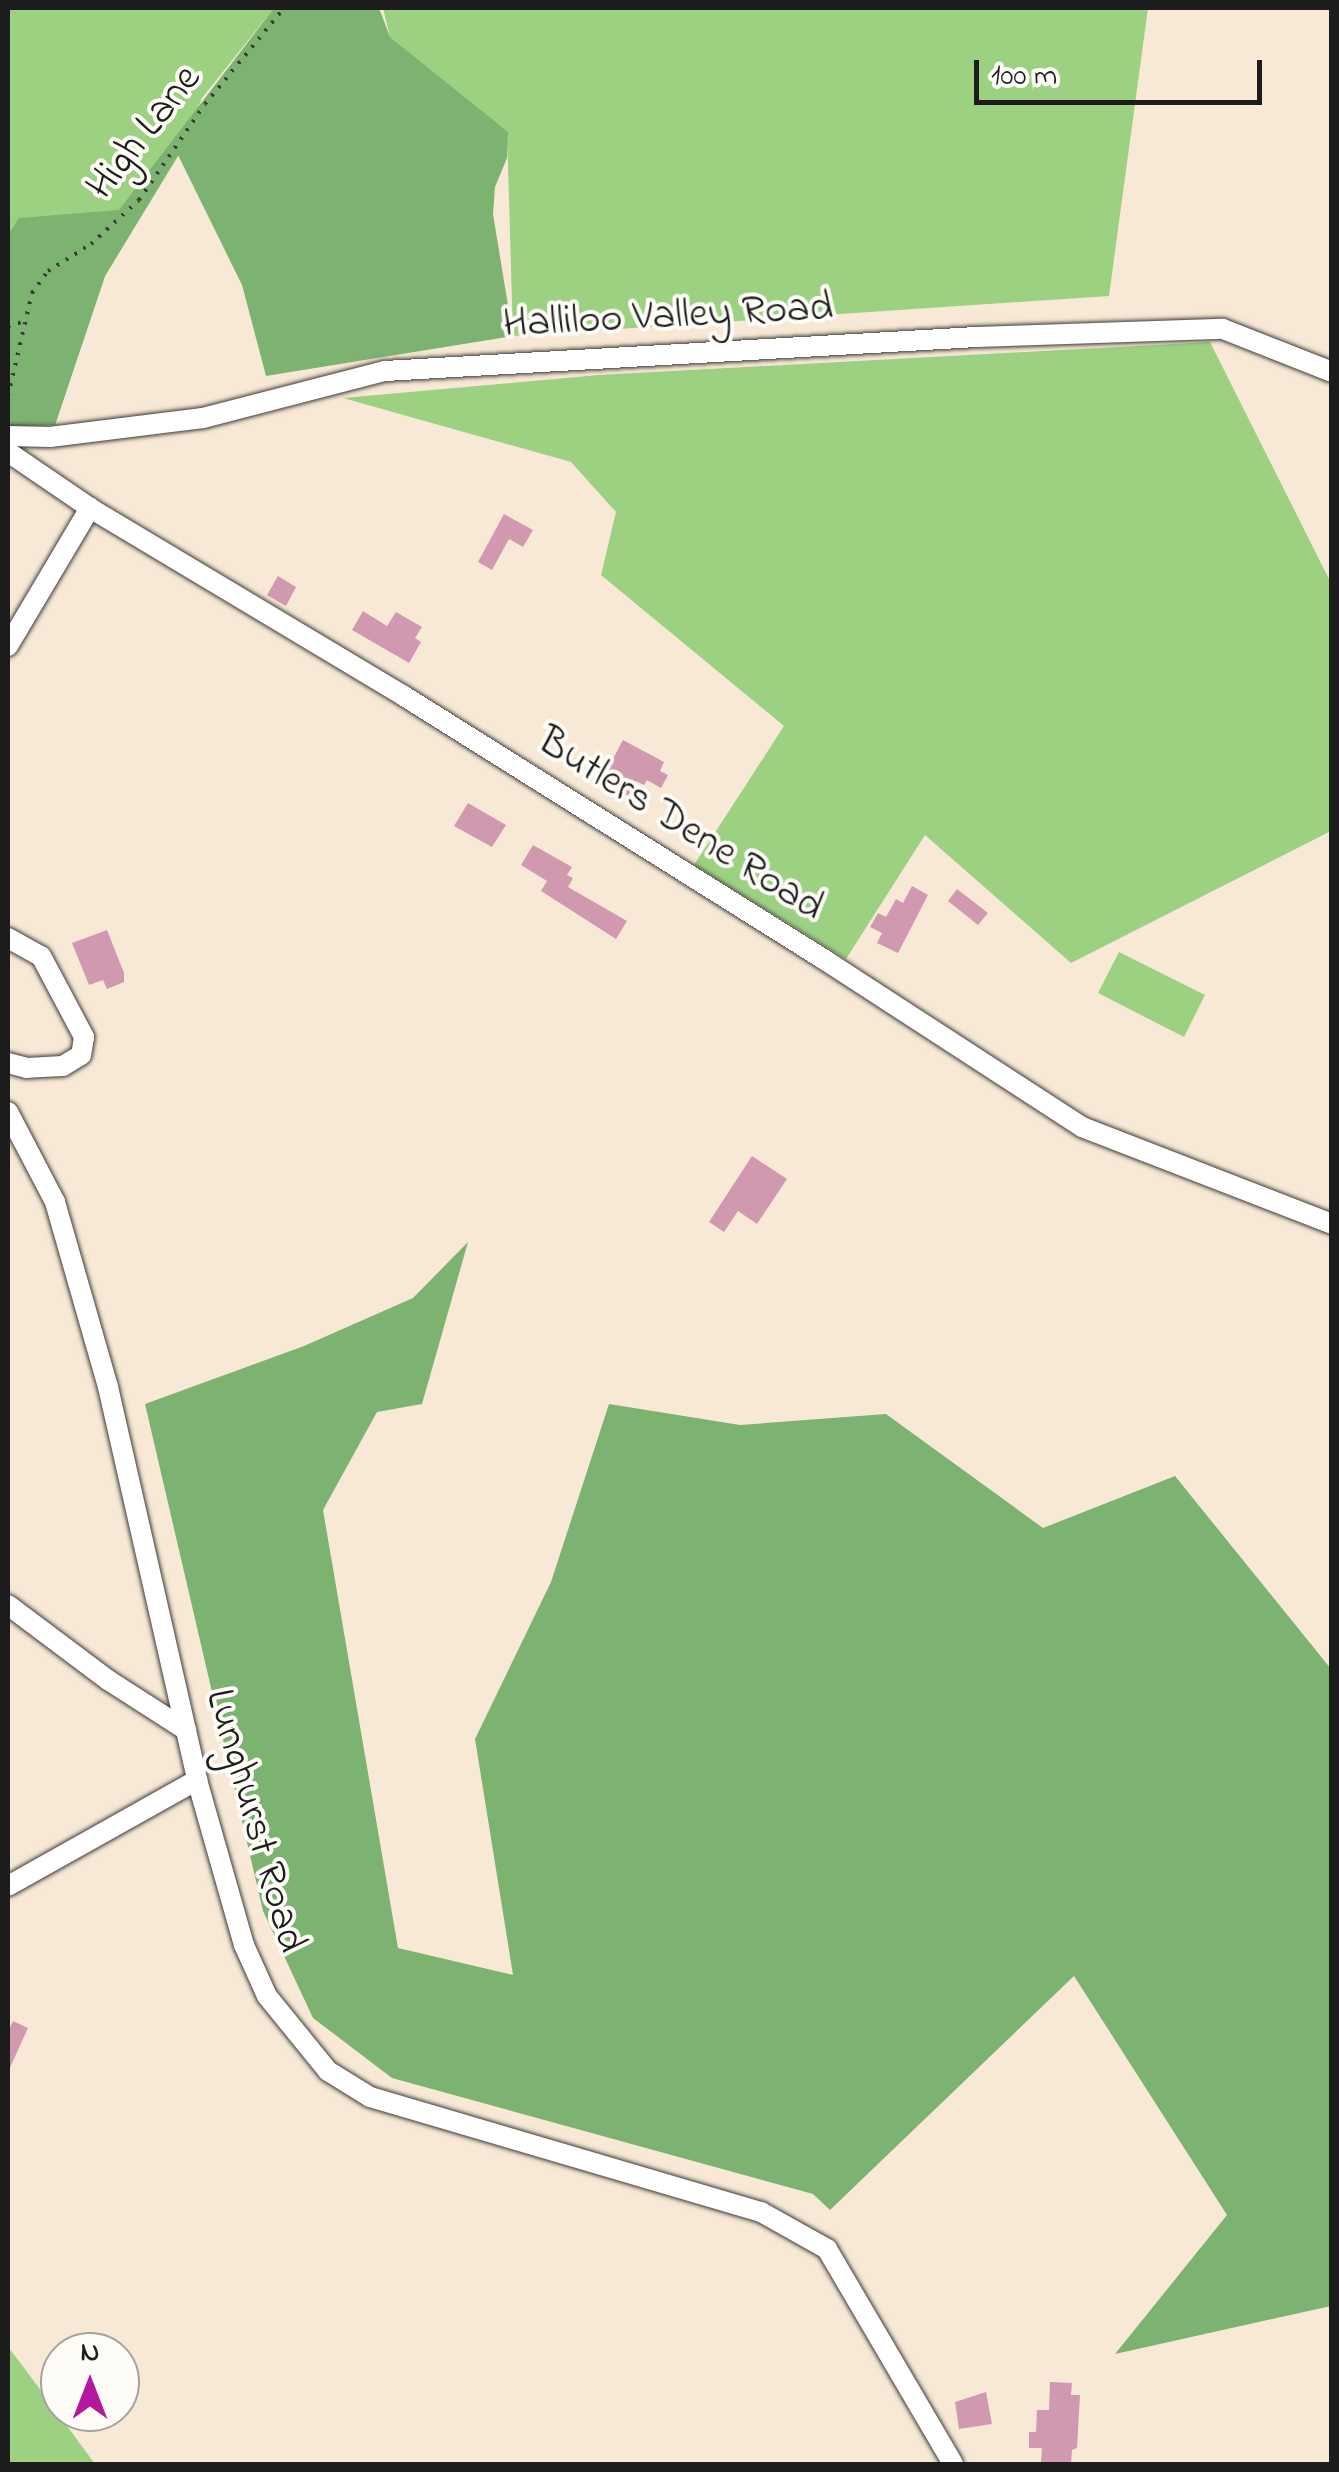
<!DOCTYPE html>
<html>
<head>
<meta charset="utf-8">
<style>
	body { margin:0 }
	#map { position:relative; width:1339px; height:2472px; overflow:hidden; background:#f8e9d6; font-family:"Indie Flower",sans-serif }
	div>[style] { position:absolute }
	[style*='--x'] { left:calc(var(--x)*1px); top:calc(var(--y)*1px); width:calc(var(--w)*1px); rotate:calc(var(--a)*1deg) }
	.green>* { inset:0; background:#9cd182 }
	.forest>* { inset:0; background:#7db370 }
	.building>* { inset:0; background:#d199b0 }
	.path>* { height:4px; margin-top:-2px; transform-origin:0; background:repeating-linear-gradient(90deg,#3d3b38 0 2.5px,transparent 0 10.5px) }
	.roads { filter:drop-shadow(0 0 2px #3d3b38) drop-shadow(0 0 2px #3d3b38) }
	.minor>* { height:20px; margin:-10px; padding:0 10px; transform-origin:10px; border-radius:10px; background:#fff }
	span { translate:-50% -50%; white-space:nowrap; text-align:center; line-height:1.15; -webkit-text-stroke:8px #fdfcf7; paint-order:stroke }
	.street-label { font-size:42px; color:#1c1c1c }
	.frame { position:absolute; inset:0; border:10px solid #1c1c1c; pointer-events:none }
	.north { position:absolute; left:40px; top:2332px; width:100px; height:100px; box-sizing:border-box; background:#fdfcf7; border:2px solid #a3a29f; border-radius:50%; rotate:0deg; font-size:28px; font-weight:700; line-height:40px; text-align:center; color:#1c1c1c }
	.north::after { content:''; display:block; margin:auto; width:35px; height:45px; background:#b5179e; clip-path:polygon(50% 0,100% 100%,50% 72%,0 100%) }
	.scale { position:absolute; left:974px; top:60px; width:288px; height:45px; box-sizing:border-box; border:5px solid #1c1c1c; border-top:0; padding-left:12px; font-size:30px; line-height:35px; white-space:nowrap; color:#1c1c1c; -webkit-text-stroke:8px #fdfcf7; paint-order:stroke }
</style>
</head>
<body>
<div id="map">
	<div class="green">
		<div style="clip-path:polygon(8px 8px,274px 8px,202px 98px,179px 155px,105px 276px,55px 425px,8px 426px)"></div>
		<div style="clip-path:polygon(383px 8px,1148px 8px,1109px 296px,513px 336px,507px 132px,390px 37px)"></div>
		<div style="clip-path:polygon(1210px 342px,1331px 583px,1331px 831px,1071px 963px,925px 835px,846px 959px,694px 865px,784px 726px,601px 575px,616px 512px,571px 462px,343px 398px,599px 375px)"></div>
		<div style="clip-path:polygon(1119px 952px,1205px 995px,1184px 1037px,1098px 993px)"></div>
		<div style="clip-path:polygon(8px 2347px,25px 2369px,95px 2464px,8px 2464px)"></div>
	</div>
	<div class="forest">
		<div style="clip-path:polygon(274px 8px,379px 8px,390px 37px,508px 132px,507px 158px,495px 187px,493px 214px,513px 336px,266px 376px,242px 285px,178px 155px,105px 276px,55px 425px,8px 426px,8px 235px,19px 218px,119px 210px)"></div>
		<div style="clip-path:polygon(468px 1242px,422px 1404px,377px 1412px,323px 1510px,398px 1948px,513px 1975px,475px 1739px,551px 1582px,609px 1404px,740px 1425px,886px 1414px,1043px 1528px,1175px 1476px,1331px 1669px,1331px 2306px,1115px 2354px,1227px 2215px,1074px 1976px,830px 2210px,813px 2194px,392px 2078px,313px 2018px,263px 1911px,145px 1404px,304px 1346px,413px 1298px)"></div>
	</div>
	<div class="building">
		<div style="clip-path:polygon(504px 514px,533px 530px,523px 547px,509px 539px,492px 570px,478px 562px)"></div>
		<div style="clip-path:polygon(278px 576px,296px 587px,286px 606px,267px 595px)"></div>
		<div style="clip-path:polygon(363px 611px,387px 626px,396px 612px,422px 627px,415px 638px,421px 642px,409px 663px,352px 630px)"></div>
		<div style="clip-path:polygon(623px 740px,664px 762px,660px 771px,668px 775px,661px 788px,647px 780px,644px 785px,636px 781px,626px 800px,599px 785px)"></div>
		<div style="clip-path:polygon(468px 803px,506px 825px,492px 847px,454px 826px)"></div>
		<div style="clip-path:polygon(533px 845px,572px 867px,567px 875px,573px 878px,568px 887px,627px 921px,616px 939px,541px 891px,547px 881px,521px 865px)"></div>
		<div style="clip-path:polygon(912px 886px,928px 895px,898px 953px,877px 943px,882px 933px,870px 927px,878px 913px,886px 917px,896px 899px,903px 903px)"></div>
		<div style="clip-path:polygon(957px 889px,988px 913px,978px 925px,948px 901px)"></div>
		<div style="clip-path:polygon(107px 930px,124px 973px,124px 982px,107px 989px,103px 980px,89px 985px,72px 943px)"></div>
		<div style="clip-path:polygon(752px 1156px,787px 1179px,757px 1224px,738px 1211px,724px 1232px,709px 1222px)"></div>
		<div style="clip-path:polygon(13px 2021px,28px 2028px,8px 2072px,8px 2032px)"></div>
		<div style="clip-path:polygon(1050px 2382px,1072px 2383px,1071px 2395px,1080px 2395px,1077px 2448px,1072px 2450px,1071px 2464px,1041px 2462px,1042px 2448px,1029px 2448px,1029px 2432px,1036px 2432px,1037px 2410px,1049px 2410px)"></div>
		<div style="clip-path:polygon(986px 2392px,992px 2424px,959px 2429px,955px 2402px)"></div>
	</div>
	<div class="path">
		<div style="--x:8;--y:326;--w:15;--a:-16"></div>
		<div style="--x:8;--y:396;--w:106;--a:-76.9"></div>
		<div style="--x:32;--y:293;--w:27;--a:-54"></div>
		<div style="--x:48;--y:271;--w:51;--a:-32.1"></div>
		<div style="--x:91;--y:244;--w:65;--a:-42.5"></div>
		<div style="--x:139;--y:200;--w:116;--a:-55.5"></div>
		<div style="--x:205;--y:104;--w:124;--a:-50.5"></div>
	</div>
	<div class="roads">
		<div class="minor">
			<div style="--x:8;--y:436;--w:42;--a:1.4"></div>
			<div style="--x:50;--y:437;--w:154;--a:-7.1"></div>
			<div style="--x:203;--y:418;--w:188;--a:-14.5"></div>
			<div style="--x:385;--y:371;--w:593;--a:-3.29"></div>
			<div style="--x:977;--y:337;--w:246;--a:-1.9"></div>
			<div style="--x:1223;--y:329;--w:117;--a:21.5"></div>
			<div style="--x:8;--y:452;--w:99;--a:34.3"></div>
			<div style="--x:90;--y:508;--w:366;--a:30.9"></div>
			<div style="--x:404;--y:696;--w:497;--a:32.1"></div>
			<div style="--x:825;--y:960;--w:306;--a:33"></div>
			<div style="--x:1082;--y:1127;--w:268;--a:21.2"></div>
			<div style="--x:8;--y:646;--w:161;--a:-59.3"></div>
			<div style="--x:8;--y:938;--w:38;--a:29"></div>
			<div style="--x:41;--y:956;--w:92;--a:62"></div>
			<div style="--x:84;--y:1037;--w:18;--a:99"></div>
			<div style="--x:81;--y:1055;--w:21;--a:149"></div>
			<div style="--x:63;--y:1066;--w:36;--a:177"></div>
			<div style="--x:27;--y:1068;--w:20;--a:-165"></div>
			<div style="--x:8;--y:1112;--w:102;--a:62.4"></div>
			<div style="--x:55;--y:1202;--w:192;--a:74"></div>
			<div style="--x:108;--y:1387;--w:403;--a:77.2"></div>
			<div style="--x:197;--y:1780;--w:172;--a:74.1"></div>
			<div style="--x:244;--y:1945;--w:56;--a:65.7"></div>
			<div style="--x:267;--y:1996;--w:97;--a:50.9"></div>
			<div style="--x:328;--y:2071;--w:49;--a:31.8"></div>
			<div style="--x:370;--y:2097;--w:408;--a:16.4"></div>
			<div style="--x:761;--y:2212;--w:76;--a:29.3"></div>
			<div style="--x:827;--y:2249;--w:249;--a:59.6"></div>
			<div style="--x:8;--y:1605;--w:125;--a:36.9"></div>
			<div style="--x:108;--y:1680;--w:93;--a:32.7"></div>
			<div style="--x:8;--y:1886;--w:217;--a:-29.3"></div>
		</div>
	</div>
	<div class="street-label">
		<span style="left:145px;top:133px;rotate:-52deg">High Lane</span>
		<span style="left:668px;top:317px;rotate:-3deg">Halliloo Valley Road</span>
		<span style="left:680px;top:825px;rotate:32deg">Butlers Dene Road</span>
		<span style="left:254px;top:1821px;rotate:74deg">Lunghurst Road</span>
	</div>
	<div class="frame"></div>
	<div class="north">N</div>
	<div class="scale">100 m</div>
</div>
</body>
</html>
